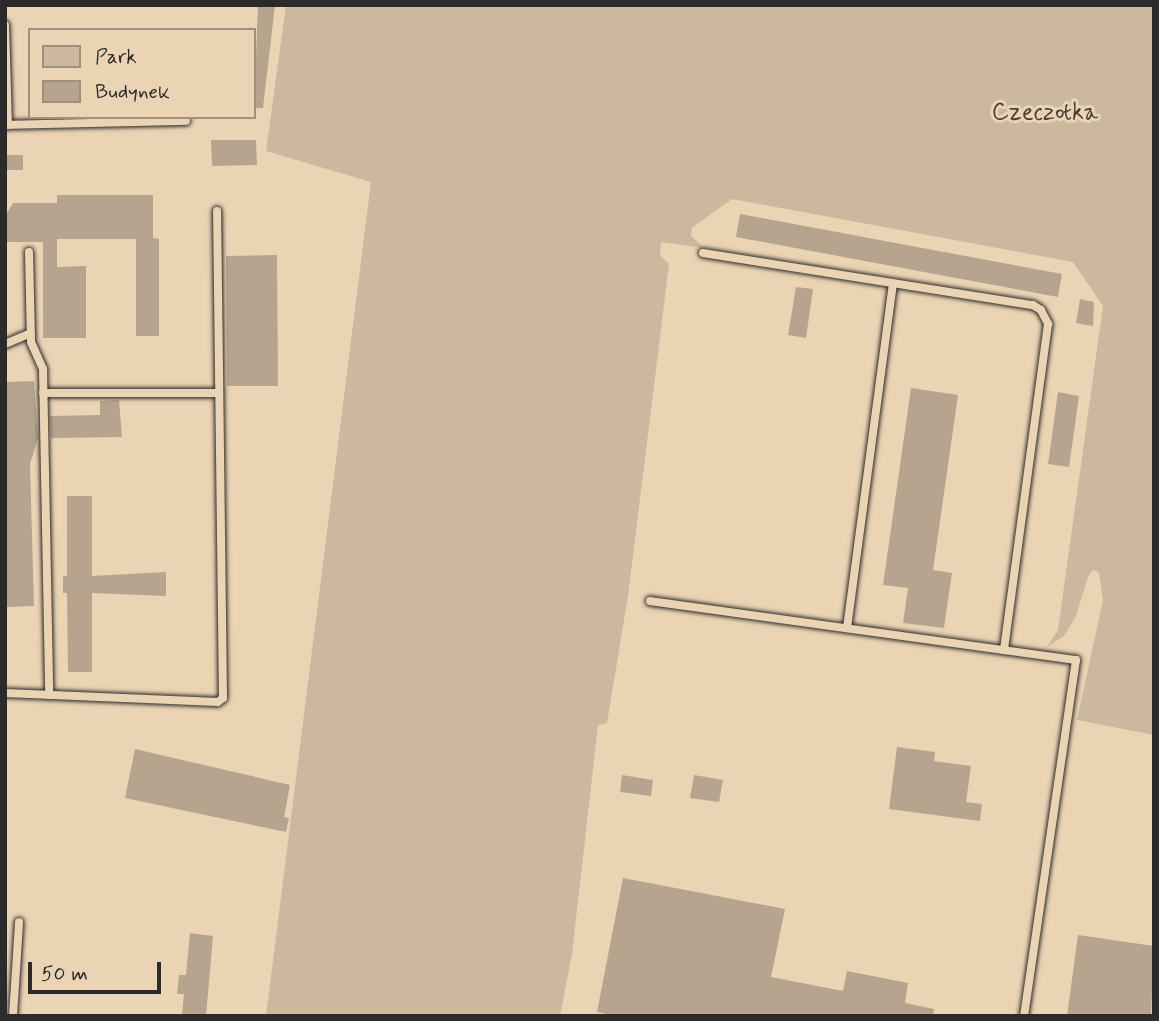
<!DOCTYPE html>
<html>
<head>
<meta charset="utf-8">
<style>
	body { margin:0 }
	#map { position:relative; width:1159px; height:1021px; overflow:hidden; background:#ebd4b4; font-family:Mynerve,sans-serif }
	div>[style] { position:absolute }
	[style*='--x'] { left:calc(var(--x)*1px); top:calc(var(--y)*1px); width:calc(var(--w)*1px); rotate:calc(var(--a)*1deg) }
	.green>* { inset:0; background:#ccb89e }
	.building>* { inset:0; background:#b6a48e }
	.roads { filter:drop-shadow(0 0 2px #2b2b2b) drop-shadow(0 0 2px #2b2b2b) }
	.lane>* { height:8px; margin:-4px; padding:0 4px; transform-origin:4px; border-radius:4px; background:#ebd4b4 }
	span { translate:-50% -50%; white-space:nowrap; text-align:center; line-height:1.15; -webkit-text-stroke:6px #ebd4b4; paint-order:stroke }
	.park-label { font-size:24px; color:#43403c }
	.frame { position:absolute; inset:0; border:7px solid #2b2b2b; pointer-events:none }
	.legend { position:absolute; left:28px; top:28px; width:228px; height:91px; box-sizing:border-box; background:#ebd4b4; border:2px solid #9e907d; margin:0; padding:9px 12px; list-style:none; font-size:21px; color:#2b2b2b }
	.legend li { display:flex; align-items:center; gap:14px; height:35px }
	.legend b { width:35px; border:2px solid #9e907d }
	.scale { position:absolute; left:28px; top:962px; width:133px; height:32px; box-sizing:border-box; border:4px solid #2b2b2b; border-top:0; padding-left:9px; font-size:21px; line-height:24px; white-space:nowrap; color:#2b2b2b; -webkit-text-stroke:5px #ebd4b4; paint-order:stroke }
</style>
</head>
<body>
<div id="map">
	<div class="green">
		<div style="clip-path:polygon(286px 5px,1154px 5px,1154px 735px,1077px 720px,1103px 600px,1099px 572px,1093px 570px,1088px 577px,1076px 616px,1064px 636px,1047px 647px,1058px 630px,1103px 306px,1073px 262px,732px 199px,692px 228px,691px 236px,704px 248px,661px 242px,660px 255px,669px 264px,628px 596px,607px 723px,598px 725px,572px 954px,560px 1016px,266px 1016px,371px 182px,266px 151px)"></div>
	</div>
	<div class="building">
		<div style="clip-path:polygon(258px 5px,275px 5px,263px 108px,254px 108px)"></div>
		<div style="clip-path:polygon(211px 140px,256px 140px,257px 165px,212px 166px)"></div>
		<div style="clip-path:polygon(5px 155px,23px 155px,23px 170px,5px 170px)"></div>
		<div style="clip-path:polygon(57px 195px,153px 195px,153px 238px,159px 239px,159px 336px,136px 336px,136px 239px,57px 239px,57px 267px,86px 266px,86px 338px,43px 338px,43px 242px,5px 242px,5px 216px,13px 203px,57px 203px)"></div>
		<div style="clip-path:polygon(740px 214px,1062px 274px,1058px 297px,736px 237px)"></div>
		<div style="clip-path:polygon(277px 255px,278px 386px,227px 386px,226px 256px)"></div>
		<div style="clip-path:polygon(796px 287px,813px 289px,806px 338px,788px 335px)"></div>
		<div style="clip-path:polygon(1080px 299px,1094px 302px,1093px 326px,1076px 323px)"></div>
		<div style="clip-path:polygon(34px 381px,38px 438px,30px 464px,34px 606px,5px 607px,5px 382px)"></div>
		<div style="clip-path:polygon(911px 388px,958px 395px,933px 570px,952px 573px,944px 628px,903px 623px,908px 588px,883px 585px)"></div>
		<div style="clip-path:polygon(1058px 392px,1079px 396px,1069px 467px,1048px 464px)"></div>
		<div style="clip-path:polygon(119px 400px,122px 437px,51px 438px,50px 416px,100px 415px,100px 401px)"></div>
		<div style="clip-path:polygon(67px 496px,92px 496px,92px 576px,166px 572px,166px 596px,92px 593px,92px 672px,68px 672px,67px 593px,63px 593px,63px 576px,67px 576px)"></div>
		<div style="clip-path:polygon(897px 747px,935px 752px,934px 761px,971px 766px,966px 802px,982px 804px,980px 821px,889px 809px)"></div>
		<div style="clip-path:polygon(135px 749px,290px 785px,284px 817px,289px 818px,286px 832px,125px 798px)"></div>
		<div style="clip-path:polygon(622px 775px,653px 780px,651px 796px,620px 792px)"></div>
		<div style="clip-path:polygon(694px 775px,723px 780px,719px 802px,690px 798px)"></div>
		<div style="clip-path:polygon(623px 878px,785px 909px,771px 977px,843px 991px,847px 971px,908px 983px,905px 1003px,934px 1009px,933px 1016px,616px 1016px,597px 1012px)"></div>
		<div style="clip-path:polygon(190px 933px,213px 936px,206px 1016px,182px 1015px,184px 994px,177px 994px,179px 975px,186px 975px)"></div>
		<div style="clip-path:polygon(1078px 935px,1154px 946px,1151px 1016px,1067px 1016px)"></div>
	</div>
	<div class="roads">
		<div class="lane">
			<div style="--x:5;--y:25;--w:100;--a:88.3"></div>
			<div style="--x:5;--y:125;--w:181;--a:-1.3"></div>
			<div style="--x:29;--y:252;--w:90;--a:88.7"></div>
			<div style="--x:31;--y:342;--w:30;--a:66"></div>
			<div style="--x:43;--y:369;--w:326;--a:88.9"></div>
			<div style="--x:703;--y:253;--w:334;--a:9"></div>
			<div style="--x:1033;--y:305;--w:9;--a:32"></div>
			<div style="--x:1041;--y:310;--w:16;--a:63"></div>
			<div style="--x:1048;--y:324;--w:329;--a:97.7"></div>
			<div style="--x:5;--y:344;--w:28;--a:-23"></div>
			<div style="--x:43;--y:393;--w:176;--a:0"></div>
			<div style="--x:650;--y:601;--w:430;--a:7.9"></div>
			<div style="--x:1076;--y:660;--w:360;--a:98.3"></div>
			<div style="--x:847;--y:628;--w:347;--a:-82.4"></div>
			<div style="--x:5;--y:693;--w:213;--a:2.4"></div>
			<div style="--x:218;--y:702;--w:6;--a:-39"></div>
			<div style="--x:223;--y:698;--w:487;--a:-90.7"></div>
			<div style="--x:13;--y:1016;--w:94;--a:-86.3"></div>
		</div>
	</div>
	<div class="park-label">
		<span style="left:1045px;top:113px">Czeczotka</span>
	</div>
	<div class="frame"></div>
	<ul class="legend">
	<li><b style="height:19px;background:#ccb89e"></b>Park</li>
	<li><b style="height:19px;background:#b6a48e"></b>Budynek</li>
	</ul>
	<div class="scale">50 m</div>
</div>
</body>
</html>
